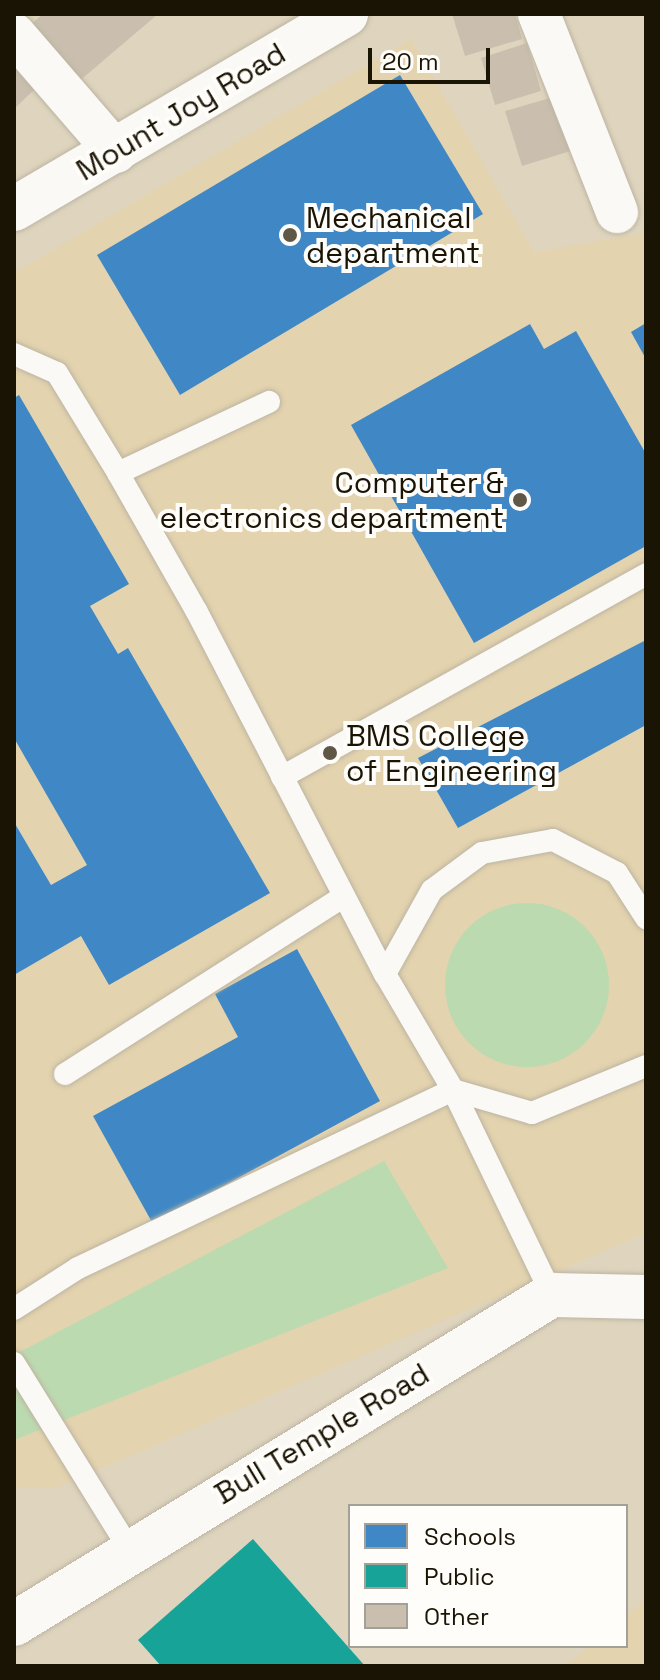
<!DOCTYPE html>
<html>
<head>
<meta charset="utf-8">
<style>
	body { margin:0 }
	#map { position:relative; width:660px; height:1680px; overflow:hidden; background:#dfd5be; font-family:"Space Grotesk",sans-serif }
	div>[style] { position:absolute }
	[style*='--x'] { left:calc(var(--x)*1px); top:calc(var(--y)*1px); width:calc(var(--w)*1px); rotate:calc(var(--a)*1deg) }
	.built>* { inset:0; background:#e3d3ae }
	.green>* { inset:0; background:#bcdab0 }
	.round { border-radius:50% }
	.schools>* { inset:0; background:#3f88c5 }
	.public>* { inset:0; background:#17a398 }
	.building>* { inset:0; background:#cabfae }
	.roads { filter:drop-shadow(0 0 2px #bcb4a2) drop-shadow(0 0 2px #bcb4a2) }
	.lane>* { height:22px; margin:-11px; padding:0 11px; transform-origin:11px; border-radius:11px; background:#faf9f5 }
	.street>* { height:42px; margin:-21px; padding:0 21px; transform-origin:21px; border-radius:21px; background:#faf9f5 }
	.secondary>* { height:44px; margin:-22px; padding:0 22px; transform-origin:22px; border-radius:22px; background:#faf9f5 }
	.dots>* { width:22px; height:22px; translate:-50% -50%; box-sizing:border-box; border:4px solid #fffdf9; border-radius:50% }
	span { translate:-50% -50%; white-space:nowrap; text-align:center; line-height:1.15; -webkit-text-stroke:8px #fffdf9; paint-order:stroke }
	.street-label { font-size:30px; color:#1a1405 }
	.poi-label { font-size:30px; color:#1a1405 }
	.left { translate:0 -50%; text-align:left }
	.right { translate:-100% -50%; text-align:right }
	.frame { position:absolute; inset:0; border:16px solid #1a1405; pointer-events:none }
	.legend { position:absolute; left:348px; top:1504px; width:280px; height:144px; box-sizing:border-box; background:#fffdf9; border:2px solid #a3a097; margin:0; padding:10px 14px; list-style:none; font-size:24px; color:#1a1405 }
	.legend li { display:flex; align-items:center; gap:16px; height:40px }
	.legend b { width:40px; border:2px solid #a3a097 }
	.scale { position:absolute; left:368px; top:48px; width:122px; height:36px; box-sizing:border-box; border:4px solid #1a1405; border-top:0; padding-left:10px; font-size:24px; line-height:28px; white-space:nowrap; color:#1a1405; -webkit-text-stroke:6px #fffdf9; paint-order:stroke }
</style>
</head>
<body>
<div id="map">
	<div class="built">
		<div style="clip-path:polygon(411px 39px,534px 252px,646px 233px,646px 1233px,56px 1488px,14px 1487px,14px 273px)"></div>
		<div style="clip-path:polygon(646px 1599px,646px 1666px,566px 1666px,590px 1646px,626px 1646px,626px 1616px)"></div>
	</div>
	<div class="green">
		<div class="round" style="left:445px;top:903px;width:164px;height:164px"></div>
		<div style="clip-path:polygon(384px 1161px,448px 1268px,14px 1440px,14px 1355px)"></div>
	</div>
	<div class="schools">
		<div style="clip-path:polygon(400px 75px,483px 214px,180px 395px,97px 255px)"></div>
		<div style="clip-path:polygon(646px 323px,646px 359px,631px 332px)"></div>
		<div style="clip-path:polygon(530px 324px,544px 349px,576px 331px,646px 454px,646px 546px,474px 643px,351px 425px)"></div>
		<div style="clip-path:polygon(19px 395px,129px 584px,90px 606px,118px 654px,128px 648px,270px 893px,109px 985px,81px 936px,14px 975px,14px 822px,51px 885px,87px 865px,14px 738px,14px 398px)"></div>
		<div style="clip-path:polygon(646px 640px,646px 725px,458px 828px,418px 758px)"></div>
		<div style="clip-path:polygon(297px 949px,380px 1101px,153px 1224px,93px 1116px,238px 1037px,215px 994px)"></div>
	</div>
	<div class="public">
		<div style="clip-path:polygon(253px 1539px,365px 1666px,161px 1666px,138px 1640px)"></div>
	</div>
	<div class="building">
		<div style="clip-path:polygon(43px 14px,158px 14px,77px 83px,29px 26px)"></div>
		<div style="clip-path:polygon(452px 14px,515px 14px,522px 39px,465px 56px)"></div>
		<div style="clip-path:polygon(527px 43px,541px 91px,495px 105px,481px 58px)"></div>
		<div style="clip-path:polygon(14px 63px,36px 88px,14px 109px)"></div>
		<div style="clip-path:polygon(560px 95px,577px 149px,522px 166px,505px 111px)"></div>
	</div>
	<div class="roads">
		<div class="lane">
			<div style="--x:14;--y:354;--w:47;--a:23.8"></div>
			<div style="--x:57;--y:373;--w:117;--a:58.6"></div>
			<div style="--x:118;--y:473;--w:160;--a:60.4"></div>
			<div style="--x:197;--y:612;--w:408;--a:62.6"></div>
			<div style="--x:385;--y:974;--w:134;--a:59.6"></div>
			<div style="--x:453;--y:1090;--w:228;--a:64.2"></div>
			<div style="--x:118;--y:473;--w:167;--a:-25.2"></div>
			<div style="--x:282;--y:777;--w:417;--a:-29.1"></div>
			<div style="--x:385;--y:974;--w:96;--a:-60.8"></div>
			<div style="--x:432;--y:890;--w:62;--a:-36.5"></div>
			<div style="--x:482;--y:853;--w:72;--a:-10.4"></div>
			<div style="--x:553;--y:840;--w:72;--a:27.3"></div>
			<div style="--x:617;--y:873;--w:54;--a:57.2"></div>
			<div style="--x:65;--y:1074;--w:330;--a:-32.5"></div>
			<div style="--x:14;--y:1309;--w:76;--a:-32.6"></div>
			<div style="--x:78;--y:1268;--w:415;--a:-25.4"></div>
			<div style="--x:453;--y:1090;--w:82;--a:16.2"></div>
			<div style="--x:532;--y:1113;--w:123;--a:-22.4"></div>
			<div style="--x:14;--y:1363;--w:220;--a:58.2"></div>
		</div>
		<div class="street">
			<div style="--x:539;--y:14;--w:213;--a:68.5"></div>
			<div style="--x:14;--y:34;--w:156;--a:49.2"></div>
		</div>
		<div class="secondary">
			<div style="--x:14;--y:209;--w:385;--a:-30.4"></div>
			<div style="--x:14;--y:1624;--w:631;--a:-31.45"></div>
			<div style="--x:552;--y:1295;--w:94;--a:1.2"></div>
		</div>
	</div>
	<div class="dots">
		<div style="left:290px;top:235px;background:#5f5846"></div>
		<div style="left:520px;top:500px;background:#5f5846"></div>
		<div style="left:330px;top:753px;background:#5f5846"></div>
	</div>
	<div class="street-label">
		<span style="left:181px;top:112px;rotate:-31deg">Mount Joy Road</span>
		<span style="left:322px;top:1434px;rotate:-31deg">Bull Temple Road</span>
	</div>
	<div class="poi-label">
		<span class="left" style="left:306px;top:235px">Mechanical<br>department</span>
		<span class="right" style="left:504px;top:500px">Computer &amp;<br>electronics department</span>
		<span class="left" style="left:346px;top:753px">BMS College<br>of Engineering</span>
	</div>
	<div class="frame"></div>
	<ul class="legend">
	<li><b style="height:22px;background:#3f88c5"></b>Schools</li>
	<li><b style="height:22px;background:#17a398"></b>Public</li>
	<li><b style="height:22px;background:#cabfae"></b>Other</li>
	</ul>
	<div class="scale">20 m</div>
</div>
</body>
</html>
